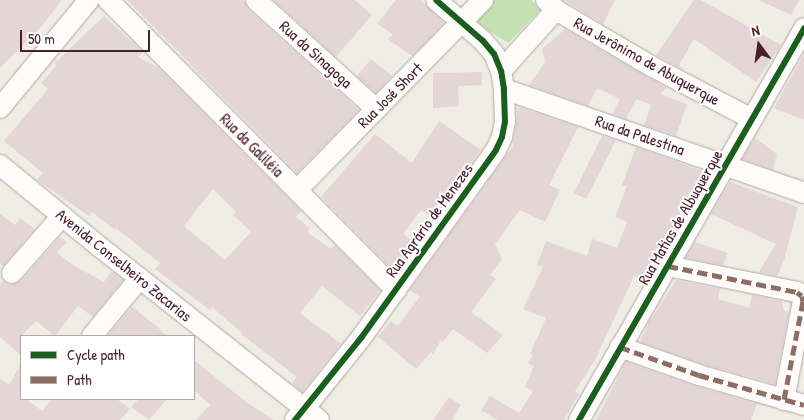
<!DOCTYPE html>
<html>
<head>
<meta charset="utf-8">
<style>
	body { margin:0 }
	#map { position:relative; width:804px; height:420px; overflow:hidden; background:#f0ede4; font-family:"Patrick Hand",sans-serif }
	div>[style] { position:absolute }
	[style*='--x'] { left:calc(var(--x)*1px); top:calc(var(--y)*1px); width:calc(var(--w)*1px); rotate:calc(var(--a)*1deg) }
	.green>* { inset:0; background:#c3e1b3 }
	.building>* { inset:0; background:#e4d5d7 }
	.roads { filter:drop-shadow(0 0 1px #b0a9a5) drop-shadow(0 0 1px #b0a9a5) }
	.minor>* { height:20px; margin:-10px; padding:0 10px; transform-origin:10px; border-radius:10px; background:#fdfcfb }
	.quiet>* { height:5px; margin-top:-2.5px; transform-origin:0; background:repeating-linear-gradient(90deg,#8d6e63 0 10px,transparent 0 15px) }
	.cycleway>* { height:6px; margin:-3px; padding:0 3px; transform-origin:3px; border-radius:3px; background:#1b5e20 }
	span { translate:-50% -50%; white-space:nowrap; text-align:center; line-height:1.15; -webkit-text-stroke:4px #fff; paint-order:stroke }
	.street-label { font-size:16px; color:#4a1f2b }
	.legend { position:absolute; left:20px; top:335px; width:175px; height:65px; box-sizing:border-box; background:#fff; border:1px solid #b7a5aa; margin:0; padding:6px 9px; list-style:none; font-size:15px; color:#4a1f2b }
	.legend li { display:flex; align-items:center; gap:10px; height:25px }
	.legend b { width:25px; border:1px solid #b7a5aa }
	.north { position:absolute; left:734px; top:20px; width:50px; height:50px; -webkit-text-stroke:4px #fff; paint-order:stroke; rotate:346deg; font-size:14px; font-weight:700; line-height:20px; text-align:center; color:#4a1f2b }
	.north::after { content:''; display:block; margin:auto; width:18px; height:22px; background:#4a1f2b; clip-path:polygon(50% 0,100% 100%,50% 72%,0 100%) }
	.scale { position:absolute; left:20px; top:30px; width:130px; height:22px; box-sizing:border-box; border:2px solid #4a1f2b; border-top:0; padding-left:6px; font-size:15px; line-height:18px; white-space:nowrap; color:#4a1f2b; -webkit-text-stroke:4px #fff; paint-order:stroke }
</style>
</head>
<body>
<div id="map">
	<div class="green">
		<div style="clip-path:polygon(495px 0,532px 0,540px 10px,508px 43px,473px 21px)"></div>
	</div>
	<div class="building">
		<div style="clip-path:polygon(0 0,62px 0,41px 27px,0 68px)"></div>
		<div style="clip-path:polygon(127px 0,244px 0,248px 9px,359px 110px,297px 173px)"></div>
		<div style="clip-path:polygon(274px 0,355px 0,372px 15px,336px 57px)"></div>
		<div style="clip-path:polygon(396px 0,420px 0,444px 23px,412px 56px,388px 39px,393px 34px,377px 24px)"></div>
		<div style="clip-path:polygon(563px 0,615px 0,603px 24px)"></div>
		<div style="clip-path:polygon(694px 0,701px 0,781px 45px,756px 82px,694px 39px,679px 65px,684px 70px,656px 55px)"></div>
		<div style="clip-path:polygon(759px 0,799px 0,791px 15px)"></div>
		<div style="clip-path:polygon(evenodd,104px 16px,143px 52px,138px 57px,159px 68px,301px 211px,296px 217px,310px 228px,307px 232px,331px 249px,335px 245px,380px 290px,360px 316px,322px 286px,300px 313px,341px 344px,302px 392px,292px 383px,297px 377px,241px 334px,242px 333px,212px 307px,210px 310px,155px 269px,160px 263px,116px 228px,115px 230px,92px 212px,89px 216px,37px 180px,43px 173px,4px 141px,48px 89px,41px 83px,57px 65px,55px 63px,104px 16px,213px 189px,236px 212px,233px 215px,251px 232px,225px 260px,184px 226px,213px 189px)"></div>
		<div style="clip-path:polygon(565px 29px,667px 88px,660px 94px,687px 104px,676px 136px,644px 125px,651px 105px,636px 99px,626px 119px,612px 114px,620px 99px,597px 88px,588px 106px,529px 85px,545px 62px,542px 49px)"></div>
		<div style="clip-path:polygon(804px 54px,804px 120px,774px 108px)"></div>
		<div style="clip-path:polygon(371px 59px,392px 76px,376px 93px,357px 76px)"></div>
		<div style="clip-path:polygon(482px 72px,482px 85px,458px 86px,459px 106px,433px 108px,433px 73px)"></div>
		<div style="clip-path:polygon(518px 107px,578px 127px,549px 185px,560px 190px,545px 222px,520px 210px,495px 244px,502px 259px,490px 275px,496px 279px,471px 312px,503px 335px,487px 353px,453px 329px,443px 342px,441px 340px,433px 354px,431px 352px,416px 369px,378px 337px,391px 321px,397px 326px,420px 297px,410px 290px,513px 146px)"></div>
		<div style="clip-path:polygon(439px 121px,481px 150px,448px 196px,445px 194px,430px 216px,421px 210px,403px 234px,415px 242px,394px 271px,321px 197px,375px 134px,412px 163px)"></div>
		<div style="clip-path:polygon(602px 136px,616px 140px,586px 199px,574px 193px)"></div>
		<div style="clip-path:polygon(755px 138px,777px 154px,773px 170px,742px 159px)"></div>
		<div style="clip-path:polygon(636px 147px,702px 171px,696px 187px,677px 218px,663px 251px,656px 248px,645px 280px,634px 276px,595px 360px,575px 391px,579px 394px,564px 420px,497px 420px,481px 410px,490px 396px,519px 413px,533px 391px,525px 387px,534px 366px,528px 363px,533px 355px,530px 354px,546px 318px,523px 309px,543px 267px,537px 265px,546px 241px,587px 256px,592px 239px,617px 248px,627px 222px,615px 217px,627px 186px,622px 185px)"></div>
		<div style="clip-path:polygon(730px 182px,798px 207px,784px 260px,777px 276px,759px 272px,776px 244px,711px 214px)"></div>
		<div style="clip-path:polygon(0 214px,15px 225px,20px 218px,35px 229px,3px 266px,0 264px)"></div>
		<div style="clip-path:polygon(60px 237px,67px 242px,57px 252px,71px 264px,104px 282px,111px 271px,123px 280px,93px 317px,78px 306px,55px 336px,36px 321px,21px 336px,21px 355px,0 337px,0 284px,3px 281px,10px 285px,21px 281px)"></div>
		<div style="clip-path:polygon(695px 242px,728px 253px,723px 265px,686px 258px)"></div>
		<div style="clip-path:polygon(676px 280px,720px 289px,718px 299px,749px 308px,752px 295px,782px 301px,784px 311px,789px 312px,775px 384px,703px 364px,640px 342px,648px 324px)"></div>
		<div style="clip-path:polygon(132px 307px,154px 324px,167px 336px,107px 336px)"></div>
		<div style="clip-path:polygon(194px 360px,246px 402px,274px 420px,196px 420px,210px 405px,194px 390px)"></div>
		<div style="clip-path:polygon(626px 362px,695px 386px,757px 404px,751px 420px,596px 420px)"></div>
		<div style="clip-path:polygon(21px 364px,21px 399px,26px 399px,54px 420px,0 420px,0 378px,9px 385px)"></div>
		<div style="clip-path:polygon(449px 397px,461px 405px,452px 420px,433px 420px)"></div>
		<div style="clip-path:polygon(52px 399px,117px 399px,130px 409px,120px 420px,54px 420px,42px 411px)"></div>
		<div style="clip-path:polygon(139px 399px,167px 399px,149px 420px,131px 407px)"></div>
	</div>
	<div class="roads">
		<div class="minor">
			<div style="--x:108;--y:0;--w:409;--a:45.2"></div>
			<div style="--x:256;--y:0;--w:162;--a:42.2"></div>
			<div style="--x:546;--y:0;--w:14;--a:45"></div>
			<div style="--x:556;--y:10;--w:110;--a:30.5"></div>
			<div style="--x:651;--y:66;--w:114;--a:27.7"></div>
			<div style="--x:501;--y:71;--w:82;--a:-48"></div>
			<div style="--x:504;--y:89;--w:318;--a:19.1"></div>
			<div style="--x:0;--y:108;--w:140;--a:-50.5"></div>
			<div style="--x:0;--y:165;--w:129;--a:39.4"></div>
			<div style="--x:100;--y:247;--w:279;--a:38.3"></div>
			<div style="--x:297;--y:190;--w:266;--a:-45.6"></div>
			<div style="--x:668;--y:266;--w:132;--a:11.4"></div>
			<div style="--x:797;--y:292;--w:6;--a:39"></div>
			<div style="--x:802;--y:296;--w:5;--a:79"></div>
			<div style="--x:803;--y:301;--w:101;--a:100.9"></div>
			<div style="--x:12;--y:273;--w:76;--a:-48.7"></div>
			<div style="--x:92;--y:336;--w:75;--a:-50.4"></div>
			<div style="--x:620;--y:347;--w:84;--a:19.5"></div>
			<div style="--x:699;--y:375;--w:109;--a:15.9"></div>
			<div style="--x:295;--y:420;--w:105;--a:-51.2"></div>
			<div style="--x:361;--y:338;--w:231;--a:-54.3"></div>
			<div style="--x:496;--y:150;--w:14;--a:-65"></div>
			<div style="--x:502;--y:137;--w:15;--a:-79"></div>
			<div style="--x:505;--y:122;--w:33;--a:-92"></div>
			<div style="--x:504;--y:89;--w:18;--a:-99"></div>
			<div style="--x:501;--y:71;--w:18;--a:-112"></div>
			<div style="--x:494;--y:54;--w:17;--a:-130"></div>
			<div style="--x:483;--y:41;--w:62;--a:-138.9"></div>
			<div style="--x:579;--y:420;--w:452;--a:-60.1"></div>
		</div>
	</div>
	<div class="quiet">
		<div style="--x:668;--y:266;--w:132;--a:11.4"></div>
		<div style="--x:797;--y:292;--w:6;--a:39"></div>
		<div style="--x:802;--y:296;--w:5;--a:79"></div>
		<div style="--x:803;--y:301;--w:101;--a:100.9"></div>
		<div style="--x:620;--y:347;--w:84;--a:19.5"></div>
		<div style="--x:699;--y:375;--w:109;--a:15.9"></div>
	</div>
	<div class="cycleway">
		<div style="--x:295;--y:420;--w:105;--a:-51.2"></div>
		<div style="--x:361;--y:338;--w:231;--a:-54.3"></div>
		<div style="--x:496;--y:150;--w:14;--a:-65"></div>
		<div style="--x:502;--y:137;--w:15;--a:-79"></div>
		<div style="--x:505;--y:122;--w:33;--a:-92"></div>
		<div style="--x:504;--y:89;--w:18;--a:-99"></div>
		<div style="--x:501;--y:71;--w:18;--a:-112"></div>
		<div style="--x:494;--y:54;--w:17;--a:-130"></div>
		<div style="--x:483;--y:41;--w:62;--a:-138.9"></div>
		<div style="--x:579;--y:420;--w:452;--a:-60.1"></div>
	</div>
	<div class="street-label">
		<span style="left:316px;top:54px;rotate:42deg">Rua da Sinagoga</span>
		<span style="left:647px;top:61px;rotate:29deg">Rua Jerônimo de Abuquerque</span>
		<span style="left:390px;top:95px;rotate:-45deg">Rua José Short</span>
		<span style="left:640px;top:135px;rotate:19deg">Rua da Palestina</span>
		<span style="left:252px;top:145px;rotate:45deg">Rua da Galiléia</span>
		<span style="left:680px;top:217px;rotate:-60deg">Rua Matias de Albuquerque</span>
		<span style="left:429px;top:220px;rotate:-54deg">Rua Agrário de Menezes</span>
		<span style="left:124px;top:265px;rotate:39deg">Avenida Conselheiro Zacarias</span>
	</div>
	<ul class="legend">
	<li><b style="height:6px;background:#1b5e20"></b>Cycle path</li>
	<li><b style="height:6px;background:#8d6e63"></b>Path</li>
	</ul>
	<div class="north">N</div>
	<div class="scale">50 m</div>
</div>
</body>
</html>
